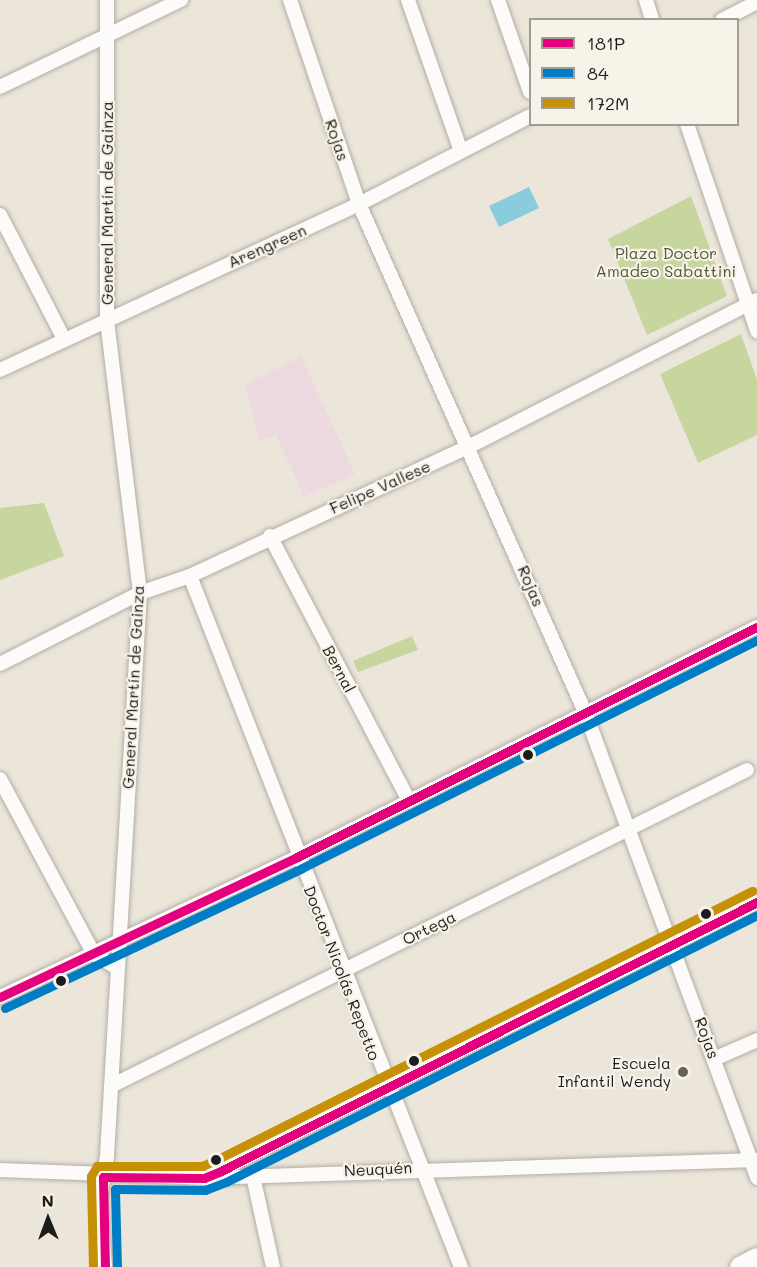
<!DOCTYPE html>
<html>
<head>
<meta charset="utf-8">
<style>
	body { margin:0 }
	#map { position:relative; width:757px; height:1267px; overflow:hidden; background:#ece6da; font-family:Mali,sans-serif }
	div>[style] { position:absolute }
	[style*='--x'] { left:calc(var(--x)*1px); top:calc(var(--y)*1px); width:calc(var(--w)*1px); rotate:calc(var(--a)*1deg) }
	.built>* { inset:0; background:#eddae1 }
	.green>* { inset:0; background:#c7d59f }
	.water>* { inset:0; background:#8bcbde }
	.roads { filter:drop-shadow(0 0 2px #b2aea7) drop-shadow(0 0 2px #b2aea7) }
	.street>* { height:14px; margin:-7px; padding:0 7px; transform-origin:7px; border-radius:7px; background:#fcfbf9 }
	.secondary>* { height:20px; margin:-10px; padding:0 10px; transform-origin:10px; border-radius:10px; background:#fcfbf9 }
	.bus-1>* { height:9px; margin:-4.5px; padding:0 4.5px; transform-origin:4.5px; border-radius:4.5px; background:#e5007d }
	.bus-2>* { height:9px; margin:-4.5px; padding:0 4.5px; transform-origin:4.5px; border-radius:4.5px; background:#007dc5 }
	.bus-3>* { height:9px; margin:-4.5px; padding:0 4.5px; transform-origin:4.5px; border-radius:4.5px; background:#c69007 }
	.dots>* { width:16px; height:16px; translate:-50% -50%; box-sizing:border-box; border:3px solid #f7f3e8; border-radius:50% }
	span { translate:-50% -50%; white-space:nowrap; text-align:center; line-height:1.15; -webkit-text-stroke:4.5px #f7f3e8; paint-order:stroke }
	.street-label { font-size:16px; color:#1c1c1c }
	.park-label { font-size:16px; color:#4d5839 }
	.poi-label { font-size:16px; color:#1c1c1c }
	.right { translate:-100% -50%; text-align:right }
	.legend { position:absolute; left:529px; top:18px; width:210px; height:108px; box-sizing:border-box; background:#f7f3e8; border:2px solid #9f9d96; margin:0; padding:8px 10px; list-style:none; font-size:18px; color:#1c1c1c }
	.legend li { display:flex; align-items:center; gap:12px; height:30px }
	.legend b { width:30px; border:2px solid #9f9d96 }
	.north { position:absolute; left:18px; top:1189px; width:60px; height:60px; -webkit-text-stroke:4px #f7f3e8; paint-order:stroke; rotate:359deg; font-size:16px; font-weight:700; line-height:24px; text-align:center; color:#1c1c1c }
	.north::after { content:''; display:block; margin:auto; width:21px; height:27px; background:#1c1c1c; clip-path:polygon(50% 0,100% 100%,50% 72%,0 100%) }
</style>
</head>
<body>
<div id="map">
	<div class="built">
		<div style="clip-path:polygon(301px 356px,355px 474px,304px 497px,276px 435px,259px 441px,245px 384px)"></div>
	</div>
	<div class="green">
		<div style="clip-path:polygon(691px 196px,727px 296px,647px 335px,608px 239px)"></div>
		<div style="clip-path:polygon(741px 334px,757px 380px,757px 435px,698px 463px,660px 374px)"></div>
		<div style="clip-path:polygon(44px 503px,64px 556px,0 580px,0 508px)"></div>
		<div style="clip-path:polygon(412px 636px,418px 650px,358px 672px,353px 661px)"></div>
	</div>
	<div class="water">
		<div style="clip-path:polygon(529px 187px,539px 208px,499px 227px,489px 206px)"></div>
	</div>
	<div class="roads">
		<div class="street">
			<div style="--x:290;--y:0;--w:215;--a:71.3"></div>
			<div style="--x:359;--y:204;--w:556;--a:66.02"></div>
			<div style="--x:585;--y:712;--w:497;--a:69.7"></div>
			<div style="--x:408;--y:0;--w:160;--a:70.7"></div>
			<div style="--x:498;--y:0;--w:97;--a:70.8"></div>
			<div style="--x:646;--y:0;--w:21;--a:73"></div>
			<div style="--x:722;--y:20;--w:39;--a:-27"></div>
			<div style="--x:0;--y:87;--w:201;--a:-25.7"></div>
			<div style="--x:687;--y:124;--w:219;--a:71.3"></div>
			<div style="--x:0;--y:215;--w:140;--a:62.7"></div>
			<div style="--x:0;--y:370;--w:396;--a:-24.8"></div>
			<div style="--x:359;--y:204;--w:192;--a:-27.2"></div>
			<div style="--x:270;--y:536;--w:299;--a:62.3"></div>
			<div style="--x:190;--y:576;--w:742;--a:68.59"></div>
			<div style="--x:0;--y:664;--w:157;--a:-26.9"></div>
			<div style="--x:140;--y:593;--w:53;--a:-18.8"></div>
			<div style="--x:190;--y:576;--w:309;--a:-24.9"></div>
			<div style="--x:470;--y:446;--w:322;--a:-27"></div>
			<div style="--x:0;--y:779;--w:199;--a:61.8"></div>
			<div style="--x:94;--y:954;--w:27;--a:31"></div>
			<div style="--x:0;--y:997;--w:328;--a:-25.2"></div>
			<div style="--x:297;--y:857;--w:514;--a:-26.57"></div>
			<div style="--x:714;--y:1059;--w:47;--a:-23.8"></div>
			<div style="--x:111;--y:1086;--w:710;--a:-26.42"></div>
			<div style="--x:0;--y:1170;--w:204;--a:2.2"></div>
			<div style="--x:204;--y:1178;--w:553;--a:-1.86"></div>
			<div style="--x:211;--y:1175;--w:610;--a:-26.57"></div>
			<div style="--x:253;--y:1176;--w:93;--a:77.6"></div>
			<div style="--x:105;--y:1267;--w:68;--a:-94.2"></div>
			<div style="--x:100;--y:1199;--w:44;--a:-80.8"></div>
			<div style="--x:107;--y:1156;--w:564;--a:-86.65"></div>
			<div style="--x:140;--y:593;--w:276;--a:-96.9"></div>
			<div style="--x:107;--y:319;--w:319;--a:-90"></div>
		</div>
		<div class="secondary">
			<div style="--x:740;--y:1267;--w:19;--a:-28"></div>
		</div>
	</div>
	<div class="bus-1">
		<div style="--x:0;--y:997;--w:328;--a:-25.2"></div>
		<div style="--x:297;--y:857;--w:514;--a:-26.57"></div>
		<div style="--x:105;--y:1267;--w:90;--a:-91.3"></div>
		<div style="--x:103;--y:1177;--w:101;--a:0.6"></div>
		<div style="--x:204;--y:1178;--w:18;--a:-22"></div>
		<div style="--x:221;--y:1171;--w:600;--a:-26.65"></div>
	</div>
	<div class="bus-2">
		<div style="--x:5;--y:1008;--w:328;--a:-25.2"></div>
		<div style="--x:302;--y:868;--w:509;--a:-26.62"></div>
		<div style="--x:117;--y:1267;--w:78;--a:-91.5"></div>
		<div style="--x:115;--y:1189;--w:90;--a:0.6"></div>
		<div style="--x:205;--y:1190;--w:22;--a:-21"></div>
		<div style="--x:226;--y:1182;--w:594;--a:-26.69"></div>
	</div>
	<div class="bus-3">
		<div style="--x:93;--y:1267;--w:91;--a:-91.3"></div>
		<div style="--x:91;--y:1176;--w:12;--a:-59"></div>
		<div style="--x:97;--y:1166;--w:105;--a:0"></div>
		<div style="--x:202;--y:1166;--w:15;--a:-23"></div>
		<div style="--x:216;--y:1160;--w:600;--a:-26.65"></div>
	</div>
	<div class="dots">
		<div style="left:528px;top:755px;background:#1c1c1c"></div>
		<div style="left:706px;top:914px;background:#1c1c1c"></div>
		<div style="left:61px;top:981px;background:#1c1c1c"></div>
		<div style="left:414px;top:1061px;background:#1c1c1c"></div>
		<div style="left:683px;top:1072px;background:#65635e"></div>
		<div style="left:216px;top:1160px;background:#1c1c1c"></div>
	</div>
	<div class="street-label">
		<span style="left:337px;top:140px;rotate:71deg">Rojas</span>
		<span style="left:107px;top:203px;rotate:-90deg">General Martín de Gainza</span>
		<span style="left:267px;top:246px;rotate:-24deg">Arengreen</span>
		<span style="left:380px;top:487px;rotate:-24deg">Felipe Vallese</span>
		<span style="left:531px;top:586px;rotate:67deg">Rojas</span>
		<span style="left:339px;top:669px;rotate:62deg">Bernal</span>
		<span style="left:133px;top:687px;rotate:-87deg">General Martín de Gainza</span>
		<span style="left:429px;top:928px;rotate:-26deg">Ortega</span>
		<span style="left:342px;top:973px;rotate:69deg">Doctor Nicolás Repetto</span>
		<span style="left:707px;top:1038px;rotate:70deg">Rojas</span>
		<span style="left:378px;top:1169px;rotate:-3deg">Neuquén</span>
	</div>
	<div class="park-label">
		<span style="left:666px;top:262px">Plaza Doctor<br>Amadeo Sabattini</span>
	</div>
	<div class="poi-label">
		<span class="right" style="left:671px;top:1072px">Escuela<br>Infantil Wendy</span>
	</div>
	<ul class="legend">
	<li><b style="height:8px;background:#e5007d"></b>181P</li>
	<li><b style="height:8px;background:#007dc5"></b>84</li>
	<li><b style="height:8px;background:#c69007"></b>172M</li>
	</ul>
	<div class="north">N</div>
</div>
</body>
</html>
